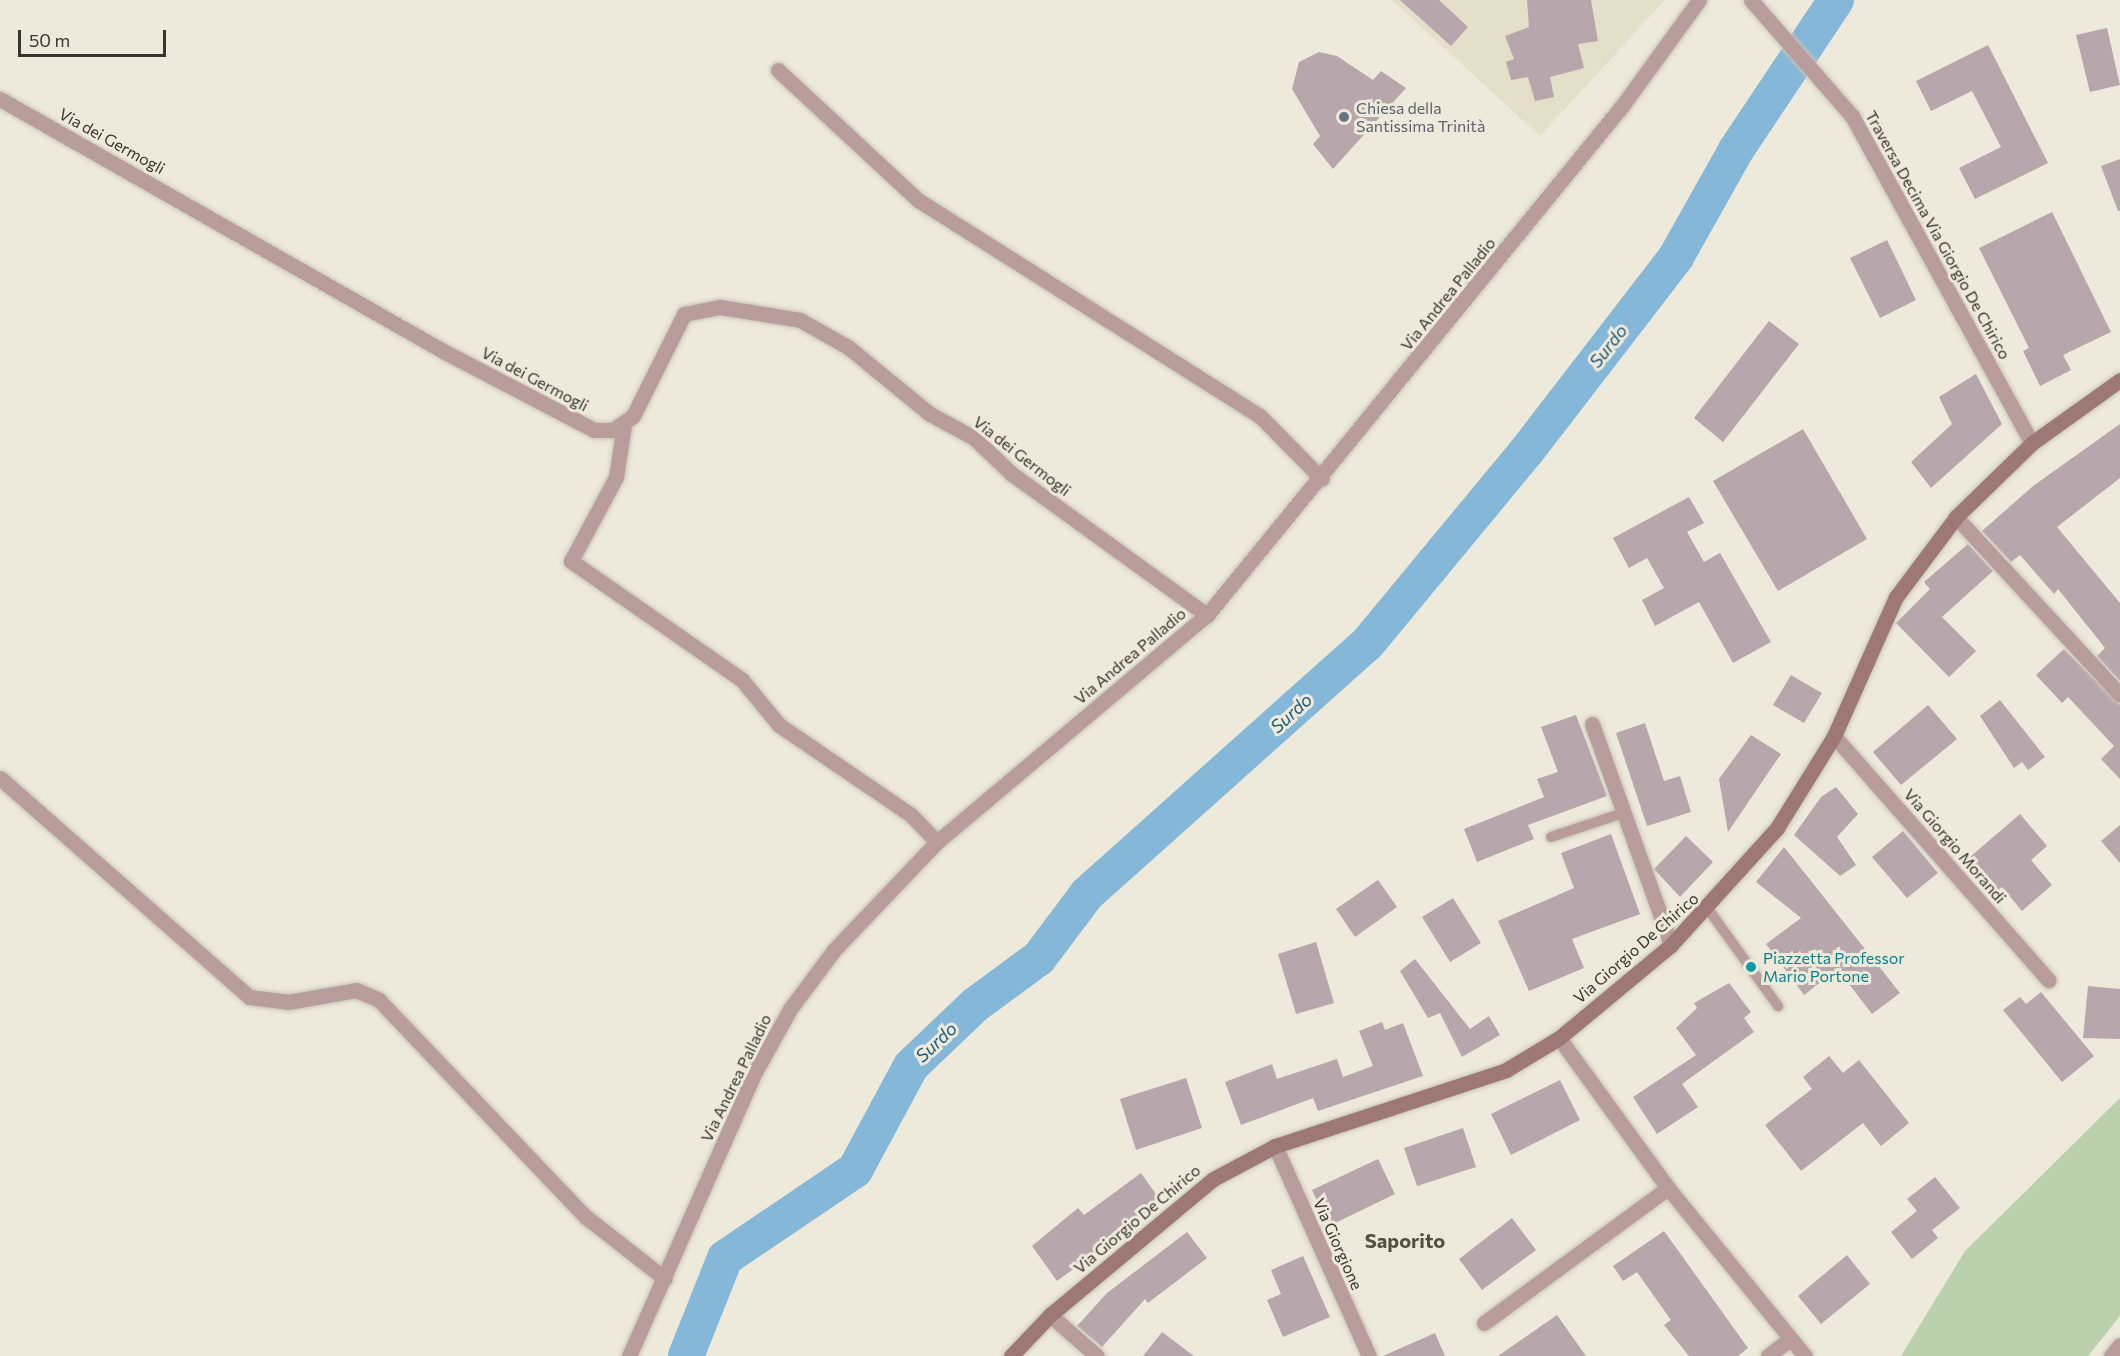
<!DOCTYPE html>
<html>
<head>
<meta charset="utf-8">
<style>
	body { margin:0 }
	#map { position:relative; width:2120px; height:1356px; overflow:hidden; background:#eeeadb; font-family:Commissioner,sans-serif }
	div>[style] { position:absolute }
	[style*='--x'] { left:calc(var(--x)*1px); top:calc(var(--y)*1px); width:calc(var(--w)*1px); rotate:calc(var(--a)*1deg) }
	.built>* { inset:0; background:#e4dfc8 }
	.green>* { inset:0; background:#bbd0ad }
	.river>* { height:36px; margin:-18px; padding:0 18px; transform-origin:18px; border-radius:18px; background:#85b7d8 }
	.building>* { inset:0; background:#b7a6ac }
	.roads { filter:drop-shadow(0 0 2px #c9c6b9) drop-shadow(0 0 2px #c9c6b9) }
	.service>* { height:10px; margin:-5px; padding:0 5px; transform-origin:5px; border-radius:5px; background:#b89d9c }
	.minor>* { height:15px; margin:-7.5px; padding:0 7.5px; transform-origin:7.5px; border-radius:7.5px; background:#b89d9c }
	.secondary>* { height:15px; margin:-7.5px; padding:0 7.5px; transform-origin:7.5px; border-radius:7.5px; background:#9e7877 }
	.dots>* { width:16px; height:16px; translate:-50% -50%; box-sizing:border-box; border:3px solid #eeeadb; border-radius:50% }
	span { translate:-50% -50%; white-space:nowrap; text-align:center; line-height:1.15; -webkit-text-stroke:6px #eeeadb; paint-order:stroke }
	.worship-label { font-size:16px; color:#5b616d }
	.left { translate:0 -50%; text-align:left }
	.street-label { font-size:16px; color:#37352f }
	.culture-label { font-size:16px; color:#0d838f }
	.water-label { font-size:18px; color:#205a7c; font-style:italic }
	.quarter-label { font-size:20px; color:#524f42; font-weight:700 }
	.scale { position:absolute; left:18px; top:30px; width:148px; height:27px; box-sizing:border-box; border:3px solid #37352f; border-top:0; padding-left:8px; font-size:18px; line-height:21px; white-space:nowrap; color:#37352f; -webkit-text-stroke:4px #eeeadb; paint-order:stroke }
</style>
</head>
<body>
<div id="map">
	<div class="built">
		<div style="clip-path:polygon(1392px 0,1665px 0,1540px 136px)"></div>
	</div>
	<div class="green">
		<div style="clip-path:polygon(2120px 1098px,2120px 1316px,2088px 1356px,1901px 1356px,1965px 1251px)"></div>
	</div>
	<div class="river">
		<div style="--x:686;--y:1356;--w:105;--a:-68.3"></div>
		<div style="--x:725;--y:1258;--w:157;--a:-34.1"></div>
		<div style="--x:855;--y:1170;--w:118;--a:-61.7"></div>
		<div style="--x:911;--y:1066;--w:88;--a:-43.6"></div>
		<div style="--x:975;--y:1005;--w:79;--a:-36.3"></div>
		<div style="--x:1039;--y:958;--w:80;--a:-53.1"></div>
		<div style="--x:1087;--y:894;--w:375;--a:-41.8"></div>
		<div style="--x:1367;--y:644;--w:249;--a:-50.4"></div>
		<div style="--x:1526;--y:452;--w:246;--a:-52.4"></div>
		<div style="--x:1676;--y:257;--w:123;--a:-60.7"></div>
		<div style="--x:1736;--y:150;--w:180;--a:-56.3"></div>
	</div>
	<div class="building">
		<div style="clip-path:polygon(1400px 0,1439px 0,1468px 27px,1451px 46px)"></div>
		<div style="clip-path:polygon(1527px 0,1591px 0,1598px 41px,1578px 44px,1584px 68px,1550px 77px,1554px 97px,1535px 101px,1528px 77px,1511px 80px,1506px 62px,1514px 59px,1505px 36px,1529px 27px)"></div>
		<div style="clip-path:polygon(2107px 28px,2120px 85px,2090px 92px,2076px 35px)"></div>
		<div style="clip-path:polygon(1988px 45px,2048px 163px,1975px 199px,1959px 168px,2001px 147px,1972px 91px,1931px 111px,1916px 81px)"></div>
		<div style="clip-path:polygon(1319px 52px,1337px 56px,1373px 80px,1381px 71px,1406px 88px,1333px 169px,1313px 144px,1320px 136px,1292px 89px,1299px 62px)"></div>
		<div style="clip-path:polygon(2120px 159px,2120px 211px,2118px 211px,2101px 166px)"></div>
		<div style="clip-path:polygon(2052px 212px,2111px 332px,2063px 355px,2071px 370px,2040px 386px,2023px 351px,2029px 348px,1979px 248px)"></div>
		<div style="clip-path:polygon(1887px 240px,1916px 300px,1880px 318px,1850px 258px)"></div>
		<div style="clip-path:polygon(1769px 321px,1799px 344px,1723px 442px,1694px 418px)"></div>
		<div style="clip-path:polygon(1976px 374px,2002px 424px,1931px 488px,1911px 462px,1952px 424px,1939px 397px)"></div>
		<div style="clip-path:polygon(2120px 424px,2120px 478px,2057px 527px,2120px 603px,2120px 681px,2097px 656px,2105px 648px,2058px 589px,2054px 594px,2020px 555px,2011px 562px,1982px 531px,2033px 486px)"></div>
		<div style="clip-path:polygon(1803px 429px,1867px 539px,1778px 591px,1713px 481px)"></div>
		<div style="clip-path:polygon(1689px 497px,1704px 523px,1687px 532px,1704px 562px,1720px 553px,1771px 642px,1733px 663px,1699px 602px,1655px 626px,1642px 600px,1664px 588px,1647px 558px,1629px 568px,1613px 538px)"></div>
		<div style="clip-path:polygon(1968px 544px,1993px 571px,1942px 617px,1976px 651px,1949px 677px,1896px 623px,1930px 589px,1924px 582px)"></div>
		<div style="clip-path:polygon(2064px 649px,2120px 705px,2120px 779px,2101px 759px,2114px 746px,2068px 697px,2062px 703px,2036px 675px)"></div>
		<div style="clip-path:polygon(1791px 675px,1822px 693px,1804px 723px,1773px 705px)"></div>
		<div style="clip-path:polygon(2000px 700px,2045px 757px,2028px 770px,2022px 762px,2014px 768px,1980px 716px)"></div>
		<div style="clip-path:polygon(1928px 705px,1957px 739px,1901px 785px,1873px 752px)"></div>
		<div style="clip-path:polygon(1576px 715px,1607px 796px,1528px 825px,1534px 839px,1477px 862px,1464px 829px,1544px 797px,1537px 779px,1558px 772px,1541px 727px)"></div>
		<div style="clip-path:polygon(1645px 723px,1664px 781px,1680px 776px,1691px 812px,1647px 826px,1616px 733px)"></div>
		<div style="clip-path:polygon(1751px 735px,1781px 754px,1728px 832px,1719px 779px)"></div>
		<div style="clip-path:polygon(1836px 787px,1858px 814px,1837px 837px,1856px 865px,1840px 876px,1794px 835px,1821px 797px)"></div>
		<div style="clip-path:polygon(2020px 814px,2047px 846px,2031px 860px,2052px 885px,2022px 911px,2002px 887px,1991px 896px,1963px 863px)"></div>
		<div style="clip-path:polygon(2120px 825px,2120px 863px,2101px 841px)"></div>
		<div style="clip-path:polygon(1903px 831px,1938px 873px,1907px 898px,1872px 857px)"></div>
		<div style="clip-path:polygon(1611px 834px,1640px 914px,1572px 939px,1584px 968px,1529px 991px,1498px 921px,1574px 888px,1561px 853px)"></div>
		<div style="clip-path:polygon(1686px 836px,1713px 862px,1680px 897px,1654px 869px)"></div>
		<div style="clip-path:polygon(1784px 847px,1900px 993px,1872px 1014px,1842px 975px,1836px 979px,1832px 973px,1804px 995px,1766px 944px,1801px 918px,1756px 882px)"></div>
		<div style="clip-path:polygon(1378px 880px,1397px 907px,1355px 937px,1336px 909px)"></div>
		<div style="clip-path:polygon(1453px 898px,1481px 943px,1450px 962px,1422px 917px)"></div>
		<div style="clip-path:polygon(1316px 942px,1334px 1003px,1296px 1014px,1278px 954px)"></div>
		<div style="clip-path:polygon(1415px 959px,1470px 1029px,1489px 1016px,1500px 1035px,1462px 1057px,1440px 1013px,1428px 1018px,1400px 971px)"></div>
		<div style="clip-path:polygon(1729px 983px,1751px 1012px,1744px 1018px,1754px 1032px,1682px 1084px,1698px 1107px,1657px 1134px,1633px 1097px,1696px 1055px,1676px 1028px,1697px 1008px,1694px 1003px)"></div>
		<div style="clip-path:polygon(2088px 986px,2120px 989px,2120px 1039px,2083px 1038px)"></div>
		<div style="clip-path:polygon(2041px 992px,2094px 1056px,2062px 1082px,2003px 1010px,2020px 997px,2026px 1004px)"></div>
		<div style="clip-path:polygon(1382px 1022px,1385px 1030px,1403px 1023px,1423px 1076px,1318px 1111px,1313px 1098px,1241px 1125px,1225px 1082px,1272px 1064px,1277px 1079px,1337px 1059px,1343px 1077px,1373px 1066px,1359px 1031px)"></div>
		<div style="clip-path:polygon(1829px 1056px,1843px 1073px,1859px 1060px,1909px 1123px,1881px 1146px,1863px 1123px,1801px 1171px,1765px 1125px,1812px 1089px,1803px 1077px)"></div>
		<div style="clip-path:polygon(1186px 1078px,1202px 1128px,1136px 1150px,1120px 1099px)"></div>
		<div style="clip-path:polygon(1560px 1080px,1580px 1120px,1511px 1155px,1491px 1114px)"></div>
		<div style="clip-path:polygon(1463px 1128px,1476px 1167px,1417px 1186px,1404px 1148px)"></div>
		<div style="clip-path:polygon(1378px 1159px,1395px 1194px,1329px 1226px,1312px 1190px)"></div>
		<div style="clip-path:polygon(1141px 1173px,1163px 1204px,1057px 1281px,1032px 1246px,1078px 1208px,1084px 1215px)"></div>
		<div style="clip-path:polygon(1935px 1177px,1960px 1208px,1932px 1230px,1938px 1238px,1912px 1259px,1891px 1232px,1917px 1211px,1907px 1199px)"></div>
		<div style="clip-path:polygon(1512px 1218px,1536px 1250px,1482px 1290px,1459px 1259px)"></div>
		<div style="clip-path:polygon(1664px 1231px,1748px 1348px,1738px 1356px,1689px 1356px,1664px 1325px,1671px 1320px,1637px 1272px,1623px 1281px,1613px 1266px)"></div>
		<div style="clip-path:polygon(1187px 1232px,1207px 1258px,1148px 1303px,1145px 1299px,1102px 1347px,1077px 1326px,1107px 1293px)"></div>
		<div style="clip-path:polygon(1847px 1255px,1870px 1284px,1821px 1324px,1798px 1296px)"></div>
		<div style="clip-path:polygon(1303px 1256px,1330px 1317px,1283px 1337px,1267px 1300px,1281px 1294px,1271px 1270px)"></div>
		<div style="clip-path:polygon(1557px 1315px,1586px 1356px,1498px 1356px)"></div>
		<div style="clip-path:polygon(1162px 1332px,1194px 1356px,1143px 1356px)"></div>
		<div style="clip-path:polygon(1435px 1333px,1445px 1356px,1383px 1356px)"></div>
	</div>
	<div class="roads">
		<div class="service">
			<div style="--x:1551;--y:837;--w:76;--a:-18.4"></div>
			<div style="--x:1708;--y:909;--w:120;--a:54.2"></div>
		</div>
		<div class="minor">
			<div style="--x:1751;--y:0;--w:154;--a:49"></div>
			<div style="--x:1852;--y:116;--w:373;--a:61.2"></div>
			<div style="--x:778;--y:70;--w:191;--a:42.9"></div>
			<div style="--x:918;--y:200;--w:404;--a:32.3"></div>
			<div style="--x:1260;--y:416;--w:88;--a:45.5"></div>
			<div style="--x:0;--y:99;--w:510;--a:29.63"></div>
			<div style="--x:443;--y:351;--w:170;--a:27.6"></div>
			<div style="--x:594;--y:430;--w:19;--a:0"></div>
			<div style="--x:613;--y:430;--w:24;--a:-35"></div>
			<div style="--x:633;--y:416;--w:114;--a:-63.4"></div>
			<div style="--x:684;--y:314;--w:37;--a:-11"></div>
			<div style="--x:720;--y:307;--w:81;--a:9.2"></div>
			<div style="--x:800;--y:320;--w:55;--a:29.4"></div>
			<div style="--x:848;--y:347;--w:106;--a:39.3"></div>
			<div style="--x:930;--y:414;--w:50;--a:28.6"></div>
			<div style="--x:974;--y:438;--w:52;--a:43.5"></div>
			<div style="--x:1012;--y:474;--w:241;--a:35.9"></div>
			<div style="--x:624;--y:425;--w:53;--a:98.7"></div>
			<div style="--x:616;--y:477;--w:95;--a:118.2"></div>
			<div style="--x:571;--y:561;--w:208;--a:34.8"></div>
			<div style="--x:742;--y:680;--w:58;--a:50.6"></div>
			<div style="--x:779;--y:725;--w:160;--a:34.3"></div>
			<div style="--x:911;--y:815;--w:37;--a:46"></div>
			<div style="--x:1956;--y:517;--w:242;--a:47.3"></div>
			<div style="--x:1592;--y:724;--w:235;--a:70.3"></div>
			<div style="--x:1834;--y:736;--w:325;--a:48.7"></div>
			<div style="--x:0;--y:778;--w:332;--a:41.3"></div>
			<div style="--x:249;--y:997;--w:39;--a:7"></div>
			<div style="--x:288;--y:1002;--w:69;--a:-10"></div>
			<div style="--x:356;--y:990;--w:25;--a:23"></div>
			<div style="--x:379;--y:1000;--w:300;--a:46.4"></div>
			<div style="--x:586;--y:1217;--w:100;--a:38.1"></div>
			<div style="--x:1559;--y:1038;--w:185;--a:54"></div>
			<div style="--x:1668;--y:1188;--w:217;--a:50.8"></div>
			<div style="--x:1275;--y:1146;--w:230;--a:65.9"></div>
			<div style="--x:1050;--y:1315;--w:62;--a:41.1"></div>
			<div style="--x:1484;--y:1323;--w:228;--a:-36.3"></div>
			<div style="--x:629;--y:1356;--w:311;--a:-66.1"></div>
			<div style="--x:755;--y:1072;--w:72;--a:-60.9"></div>
			<div style="--x:790;--y:1009;--w:74;--a:-53.3"></div>
			<div style="--x:834;--y:950;--w:149;--a:-46.4"></div>
			<div style="--x:937;--y:842;--w:353;--a:-40.1"></div>
			<div style="--x:1207;--y:615;--w:657;--a:-50.81"></div>
			<div style="--x:1622;--y:106;--w:131;--a:-54"></div>
			<div style="--x:1768;--y:1356;--w:28;--a:-38"></div>
			<div style="--x:2111;--y:1356;--w:14;--a:-51"></div>
		</div>
		<div class="secondary">
			<div style="--x:1011;--y:1356;--w:57;--a:-46.4"></div>
			<div style="--x:1050;--y:1315;--w:212;--a:-39.8"></div>
			<div style="--x:1213;--y:1179;--w:70;--a:-28"></div>
			<div style="--x:1275;--y:1146;--w:243;--a:-18.2"></div>
			<div style="--x:1506;--y:1070;--w:62;--a:-31.1"></div>
			<div style="--x:1559;--y:1038;--w:146;--a:-39.7"></div>
			<div style="--x:1671;--y:945;--w:158;--a:-47.8"></div>
			<div style="--x:1777;--y:828;--w:108;--a:-58.2"></div>
			<div style="--x:1834;--y:736;--w:152;--a:-66"></div>
			<div style="--x:1896;--y:597;--w:100;--a:-53.1"></div>
			<div style="--x:1956;--y:517;--w:106;--a:-44.2"></div>
			<div style="--x:2032;--y:443;--w:108;--a:-35.6"></div>
		</div>
	</div>
	<div class="dots">
		<div style="left:1344px;top:117px;background:#6b7280"></div>
		<div style="left:1751px;top:967px;background:#0f9aa8"></div>
	</div>
	<div class="worship-label">
		<span class="left" style="left:1356px;top:117px">Chiesa della<br>Santissima Trinità</span>
	</div>
	<div class="street-label">
		<span style="left:112px;top:141px;rotate:29deg">Via dei Germogli</span>
		<span style="left:1938px;top:235px;rotate:61deg">Traversa Decima Via Giorgio De Chirico</span>
		<span style="left:1448px;top:294px;rotate:-51deg">Via Andrea Palladio</span>
		<span style="left:535px;top:379px;rotate:28deg">Via dei Germogli</span>
		<span style="left:1022px;top:456px;rotate:38deg">Via dei Germogli</span>
		<span style="left:1130px;top:656px;rotate:-40deg">Via Andrea Palladio</span>
		<span style="left:1955px;top:846px;rotate:49deg">Via Giorgio Morandi</span>
		<span style="left:1636px;top:948px;rotate:-41deg">Via Giorgio De Chirico</span>
		<span style="left:736px;top:1078px;rotate:-64deg">Via Andrea Palladio</span>
		<span style="left:1137px;top:1219px;rotate:-40deg">Via Giorgio De Chirico</span>
		<span style="left:1338px;top:1244px;rotate:66deg">Via Giorgione</span>
	</div>
	<div class="culture-label">
		<span class="left" style="left:1763px;top:967px">Piazzetta Professor<br>Mario Portone</span>
	</div>
	<div class="water-label">
		<span style="left:1608px;top:346px;rotate:-52deg">Surdo</span>
		<span style="left:1291px;top:713px;rotate:-42deg">Surdo</span>
		<span style="left:936px;top:1042px;rotate:-43deg">Surdo</span>
	</div>
	<div class="quarter-label">
		<span style="left:1405px;top:1240px">Saporito</span>
	</div>
	<div class="scale">50 m</div>
</div>
</body>
</html>
